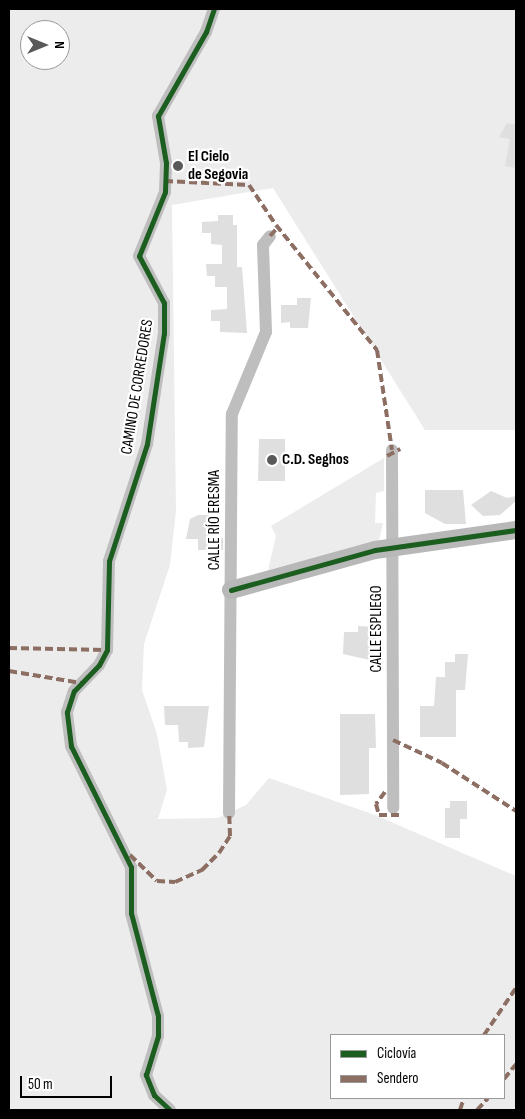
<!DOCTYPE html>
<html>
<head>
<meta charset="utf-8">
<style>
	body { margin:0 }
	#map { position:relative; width:525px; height:1119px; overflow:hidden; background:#fff; font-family:"Sofia Sans Condensed",sans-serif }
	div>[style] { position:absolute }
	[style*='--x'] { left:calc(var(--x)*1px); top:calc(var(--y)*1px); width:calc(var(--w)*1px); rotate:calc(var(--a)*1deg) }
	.green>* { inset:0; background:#ececec }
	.building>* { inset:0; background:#dfdfdf }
	.street>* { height:12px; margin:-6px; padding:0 6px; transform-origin:6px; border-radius:6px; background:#bebebe }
	.secondary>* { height:18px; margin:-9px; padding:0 9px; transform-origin:9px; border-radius:9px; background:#b8b8b8 }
	.quiet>* { height:4px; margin-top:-2px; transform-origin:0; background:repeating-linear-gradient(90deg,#8d6e63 0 8px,transparent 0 12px) }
	.cycleway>* { height:5px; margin:-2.5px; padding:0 2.5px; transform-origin:2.5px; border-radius:2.5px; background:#1b5e20 }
	.dots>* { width:14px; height:14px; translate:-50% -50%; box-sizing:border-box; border:2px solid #fff; border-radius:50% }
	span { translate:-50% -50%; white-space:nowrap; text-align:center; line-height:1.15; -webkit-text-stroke:4.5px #fff; paint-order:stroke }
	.poi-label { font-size:16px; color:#000; font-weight:700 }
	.left { translate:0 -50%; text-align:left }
	.street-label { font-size:16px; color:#000 }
	.frame { position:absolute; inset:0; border:10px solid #000; pointer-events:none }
	.legend { position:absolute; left:330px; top:1034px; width:175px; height:65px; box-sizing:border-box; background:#fff; border:1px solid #999; margin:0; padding:6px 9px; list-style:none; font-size:15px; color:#000 }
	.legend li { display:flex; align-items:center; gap:10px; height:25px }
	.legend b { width:25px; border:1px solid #999 }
	.north { position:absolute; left:20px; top:20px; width:50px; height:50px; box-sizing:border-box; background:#fff; border:1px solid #999; border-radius:50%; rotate:90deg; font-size:14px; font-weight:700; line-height:20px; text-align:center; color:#000 }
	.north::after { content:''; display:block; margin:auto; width:18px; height:22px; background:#595959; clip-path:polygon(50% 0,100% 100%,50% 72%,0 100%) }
	.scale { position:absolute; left:20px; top:1076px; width:92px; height:22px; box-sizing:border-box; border:2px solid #000; border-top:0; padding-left:6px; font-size:15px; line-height:18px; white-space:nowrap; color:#000; -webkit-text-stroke:4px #fff; paint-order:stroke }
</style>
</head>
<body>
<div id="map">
	<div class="green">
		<div style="clip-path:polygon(evenodd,9px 9px,516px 9px,516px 430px,425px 430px,273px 188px,172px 205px,176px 511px,170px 565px,144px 644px,142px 690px,157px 734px,167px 790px,158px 819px,218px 818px,246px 805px,269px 778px,375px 815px,516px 876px,516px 1110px,9px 1110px,9px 9px,30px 30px,60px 30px,60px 60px,30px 60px,30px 30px,9px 9px,331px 1035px,504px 1035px,504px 1098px,331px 1098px,331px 1035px)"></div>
		<div style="clip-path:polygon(384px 458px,384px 491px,376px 493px,375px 523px,383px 523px,379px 541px,268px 570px,276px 536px,271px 526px)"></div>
	</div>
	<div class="building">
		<div style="clip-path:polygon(507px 123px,516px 125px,516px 168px,505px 166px,510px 139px,499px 137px)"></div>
		<div style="clip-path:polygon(218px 215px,233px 215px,233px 225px,237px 225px,237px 267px,242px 267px,247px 333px,220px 332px,220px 321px,211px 321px,211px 310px,227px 309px,227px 287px,215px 287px,215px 276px,207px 276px,206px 264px,222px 264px,222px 245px,211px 244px,211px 233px,202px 233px,202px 222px,218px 221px)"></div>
		<div style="clip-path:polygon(297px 298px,311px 298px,308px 328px,290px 328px,290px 322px,281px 323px,281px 305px,297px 305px)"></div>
		<div style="clip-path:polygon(259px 439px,285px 439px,285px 481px,258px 481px)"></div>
		<div style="clip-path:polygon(425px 490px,463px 490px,466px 524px,445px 524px,425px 513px)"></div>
		<div style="clip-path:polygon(491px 491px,507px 498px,516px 496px,516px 501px,500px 515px,483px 516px,471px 505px)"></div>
		<div style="clip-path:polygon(198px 515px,211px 515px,211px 538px,223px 538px,223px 550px,198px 550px,198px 539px,186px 539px,190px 519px)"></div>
		<div style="clip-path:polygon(358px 626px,377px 627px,374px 661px,343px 654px,344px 632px,358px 632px)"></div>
		<div style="clip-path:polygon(455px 654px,468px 654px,465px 690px,456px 690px,456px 737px,420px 737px,420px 706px,434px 706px,436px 677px,445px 677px,445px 662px,455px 662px)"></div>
		<div style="clip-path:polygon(164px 706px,209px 706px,204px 747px,188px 748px,188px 742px,179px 742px,178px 725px,165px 725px)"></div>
		<div style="clip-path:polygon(340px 714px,375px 714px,376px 748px,369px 748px,369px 794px,340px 795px)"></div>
		<div style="clip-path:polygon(450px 801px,467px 801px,467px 819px,460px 819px,460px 838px,445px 838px,445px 808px,450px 808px)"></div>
	</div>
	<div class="street">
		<div style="--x:392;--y:450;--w:358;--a:89.8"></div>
		<div style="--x:229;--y:813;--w:399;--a:-89.6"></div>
		<div style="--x:232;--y:414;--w:89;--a:-67.5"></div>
		<div style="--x:266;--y:332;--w:87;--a:-92"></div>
		<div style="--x:263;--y:245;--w:11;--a:-52"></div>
		<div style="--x:170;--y:1110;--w:22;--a:-137"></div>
		<div style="--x:154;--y:1095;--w:22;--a:-112"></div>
		<div style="--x:146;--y:1075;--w:41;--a:-72.9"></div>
		<div style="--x:158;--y:1036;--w:20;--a:-90"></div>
		<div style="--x:158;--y:1016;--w:106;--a:-104.7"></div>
		<div style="--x:131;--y:913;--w:46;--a:-90"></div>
		<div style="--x:131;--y:867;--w:135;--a:-116.4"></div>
		<div style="--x:71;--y:746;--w:34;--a:-97"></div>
		<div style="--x:67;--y:712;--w:22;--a:-72"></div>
		<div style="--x:74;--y:691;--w:36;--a:-46"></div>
		<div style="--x:99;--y:665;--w:17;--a:-62"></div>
		<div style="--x:107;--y:650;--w:89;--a:-88.7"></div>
		<div style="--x:109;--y:561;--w:123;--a:-72"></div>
		<div style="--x:147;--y:444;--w:112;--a:-81.3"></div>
		<div style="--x:164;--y:333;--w:30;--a:-90"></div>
		<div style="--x:164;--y:303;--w:53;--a:-118"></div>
		<div style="--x:139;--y:256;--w:69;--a:-67.9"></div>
		<div style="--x:165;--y:192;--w:29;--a:-88"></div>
		<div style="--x:166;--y:163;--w:48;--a:-99.7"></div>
		<div style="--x:158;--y:116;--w:97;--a:-60.3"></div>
		<div style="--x:206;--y:32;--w:24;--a:-71"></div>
	</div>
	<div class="secondary">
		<div style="--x:231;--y:590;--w:149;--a:-15.5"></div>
		<div style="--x:375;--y:550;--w:142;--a:-8.1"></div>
	</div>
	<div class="quiet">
		<div style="--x:165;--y:181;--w:84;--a:2.7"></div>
		<div style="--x:249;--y:185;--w:48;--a:56"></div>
		<div style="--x:276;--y:225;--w:161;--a:51.1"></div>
		<div style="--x:377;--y:350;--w:101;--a:81.5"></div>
		<div style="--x:270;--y:236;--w:12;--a:-48"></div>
		<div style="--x:387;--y:456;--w:15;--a:-28"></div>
		<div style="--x:9;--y:648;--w:98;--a:1.2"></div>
		<div style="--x:9;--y:671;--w:73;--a:9.5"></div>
		<div style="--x:393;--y:740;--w:54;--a:25.1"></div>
		<div style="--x:442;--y:763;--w:88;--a:33"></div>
		<div style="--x:385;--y:792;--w:15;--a:127"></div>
		<div style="--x:376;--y:804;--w:11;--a:75"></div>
		<div style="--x:379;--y:815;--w:22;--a:0"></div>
		<div style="--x:130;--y:855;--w:37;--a:44"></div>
		<div style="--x:157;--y:881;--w:18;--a:3"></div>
		<div style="--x:175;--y:882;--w:30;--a:-24"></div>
		<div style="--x:202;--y:870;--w:24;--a:-45"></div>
		<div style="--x:219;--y:853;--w:20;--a:-57"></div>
		<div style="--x:230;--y:836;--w:23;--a:-92"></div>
		<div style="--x:484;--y:1035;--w:57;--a:-55.8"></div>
		<div style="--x:504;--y:1079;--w:19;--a:-51"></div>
		<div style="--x:460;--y:1110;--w:13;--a:-72"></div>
		<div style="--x:477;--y:1110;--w:16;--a:-47"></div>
	</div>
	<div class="cycleway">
		<div style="--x:231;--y:590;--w:149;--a:-15.5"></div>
		<div style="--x:375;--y:550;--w:142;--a:-8.1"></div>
		<div style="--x:170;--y:1110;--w:22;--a:-137"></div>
		<div style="--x:154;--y:1095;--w:22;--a:-112"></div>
		<div style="--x:146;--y:1075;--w:41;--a:-72.9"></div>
		<div style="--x:158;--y:1036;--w:20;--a:-90"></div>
		<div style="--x:158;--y:1016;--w:106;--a:-104.7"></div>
		<div style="--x:131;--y:913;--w:46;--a:-90"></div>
		<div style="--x:131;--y:867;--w:135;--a:-116.4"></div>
		<div style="--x:71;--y:746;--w:34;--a:-97"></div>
		<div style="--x:67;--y:712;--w:22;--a:-72"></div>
		<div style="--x:74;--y:691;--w:36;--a:-46"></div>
		<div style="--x:99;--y:665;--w:17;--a:-62"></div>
		<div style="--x:107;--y:650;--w:89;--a:-88.7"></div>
		<div style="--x:109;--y:561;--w:123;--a:-72"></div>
		<div style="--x:147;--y:444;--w:112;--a:-81.3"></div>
		<div style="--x:164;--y:333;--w:30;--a:-90"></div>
		<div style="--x:164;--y:303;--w:53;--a:-118"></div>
		<div style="--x:139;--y:256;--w:69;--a:-67.9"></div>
		<div style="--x:165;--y:192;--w:29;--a:-88"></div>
		<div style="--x:166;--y:163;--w:48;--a:-99.7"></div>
		<div style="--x:158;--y:116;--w:97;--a:-60.3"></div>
		<div style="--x:206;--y:32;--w:24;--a:-71"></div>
	</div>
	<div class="dots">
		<div style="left:178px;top:166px;background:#595959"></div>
		<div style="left:272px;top:460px;background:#595959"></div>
	</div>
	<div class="poi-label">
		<span class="left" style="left:188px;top:166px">El Cielo<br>de Segovia</span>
		<span class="left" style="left:282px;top:460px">C.D. Seghos</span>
	</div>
	<div class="street-label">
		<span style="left:138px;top:387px;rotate:-81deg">CAMINO DE CORREDORES</span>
		<span style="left:215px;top:520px;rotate:-90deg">CALLE RÍO ERESMA</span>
		<span style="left:377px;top:629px;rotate:-90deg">CALLE ESPLIEGO</span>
	</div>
	<div class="frame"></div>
	<ul class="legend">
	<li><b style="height:6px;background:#1b5e20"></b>Ciclovía</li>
	<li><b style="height:6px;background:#8d6e63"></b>Sendero</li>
	</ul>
	<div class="north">N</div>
	<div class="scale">50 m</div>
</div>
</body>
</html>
